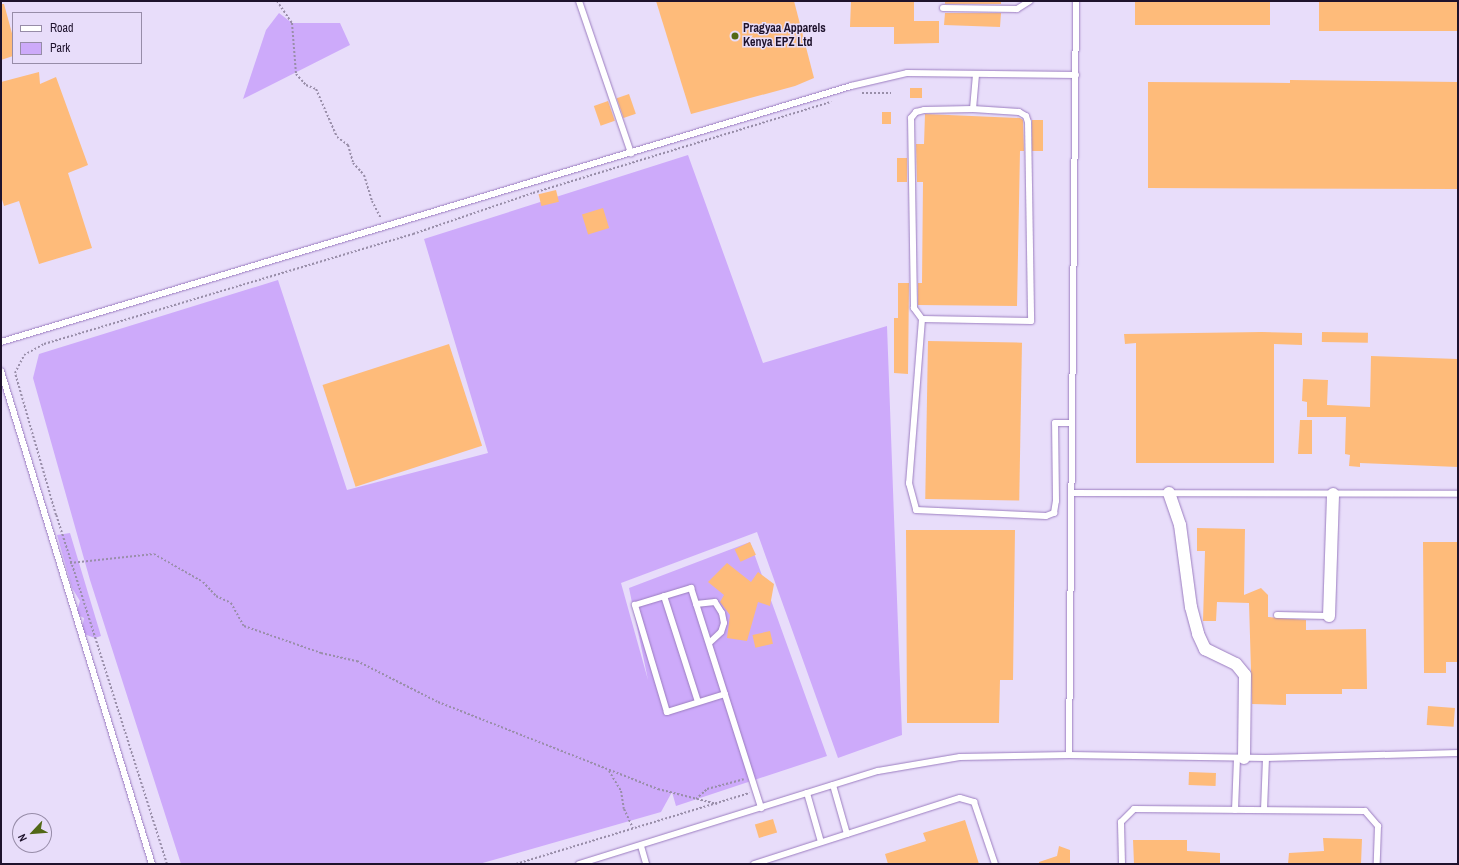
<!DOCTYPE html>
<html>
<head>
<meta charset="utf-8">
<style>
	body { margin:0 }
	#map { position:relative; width:1459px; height:865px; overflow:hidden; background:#e8ddfa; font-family:"Archivo Narrow",sans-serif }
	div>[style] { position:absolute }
	.green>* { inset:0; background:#cdaafa }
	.building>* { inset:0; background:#febb7a; transform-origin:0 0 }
	.path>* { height:2px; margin-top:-1px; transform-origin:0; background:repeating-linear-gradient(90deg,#998ea9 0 2px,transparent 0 4px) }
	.roads { filter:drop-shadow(0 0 1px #9b7dc0) drop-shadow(0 0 1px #9b7dc0) }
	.lane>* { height:6px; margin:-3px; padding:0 3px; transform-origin:3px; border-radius:3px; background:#fff }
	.street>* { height:12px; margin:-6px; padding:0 6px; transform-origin:6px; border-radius:6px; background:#fff }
	.dots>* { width:11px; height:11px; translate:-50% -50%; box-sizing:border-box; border:2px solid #e8ddfa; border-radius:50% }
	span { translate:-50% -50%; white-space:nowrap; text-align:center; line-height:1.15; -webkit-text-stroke:3px #e8ddfa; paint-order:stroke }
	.poi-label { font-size:12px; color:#1e122c; font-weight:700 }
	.left { translate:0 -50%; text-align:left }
	.frame { position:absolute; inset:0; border:2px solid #1e122c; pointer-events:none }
	.legend { position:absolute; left:12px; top:12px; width:130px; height:52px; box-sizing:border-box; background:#e8ddfa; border:1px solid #978ca8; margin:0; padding:5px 7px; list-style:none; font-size:12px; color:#1e122c }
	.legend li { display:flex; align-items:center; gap:8px; height:20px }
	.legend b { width:20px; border:1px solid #978ca8 }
	.north { position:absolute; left:12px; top:813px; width:40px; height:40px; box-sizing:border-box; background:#e8ddfa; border:1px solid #978ca8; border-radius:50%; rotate:244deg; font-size:11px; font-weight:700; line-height:16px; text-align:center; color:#1e122c }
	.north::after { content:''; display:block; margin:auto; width:14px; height:18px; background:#526817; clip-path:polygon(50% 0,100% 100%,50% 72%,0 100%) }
</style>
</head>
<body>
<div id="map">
	<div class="green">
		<div style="clip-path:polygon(279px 13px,292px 23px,340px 23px,350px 45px,243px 99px,266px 30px)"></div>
		<div style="clip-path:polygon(688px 155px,763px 363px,887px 326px,902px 735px,838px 758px,757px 532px,621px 583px,648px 680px,629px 588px,750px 542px,827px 756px,676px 806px,672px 792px,661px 812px,479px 864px,181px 864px,90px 580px,33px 378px,39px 354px,278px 280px,347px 490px,488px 453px,424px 239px)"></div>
		<div style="clip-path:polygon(70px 533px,101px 636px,95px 638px,81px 633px,84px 618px,76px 614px,80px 601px,72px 588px,57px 535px)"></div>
	</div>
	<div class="building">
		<div style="clip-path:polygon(656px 1px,794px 1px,814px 78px,795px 86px,691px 114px)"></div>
		<div style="clip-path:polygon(851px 1px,914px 1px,914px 21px,939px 21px,939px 43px,894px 44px,894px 27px,850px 27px)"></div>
		<div style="left:945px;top:1px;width:56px;height:3px"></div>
		<div style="left:1135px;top:1px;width:135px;height:24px"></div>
		<div style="left:1319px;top:1px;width:139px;height:30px"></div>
		<div style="clip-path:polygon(1px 4px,4px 4px,13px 37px,13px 56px,1px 60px)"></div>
		<div style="clip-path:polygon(945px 13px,1001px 13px,1000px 27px,944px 25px)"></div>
		<div style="clip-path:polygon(39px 72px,40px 84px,56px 77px,88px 165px,68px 173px,92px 248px,39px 264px,19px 201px,4px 206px,1px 196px,1px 82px)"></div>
		<div style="clip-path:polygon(1290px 80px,1458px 82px,1458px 189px,1148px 188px,1148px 82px,1290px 83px)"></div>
		<div style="left:910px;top:88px;width:12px;height:10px"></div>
		<div style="left:629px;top:94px;width:21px;height:13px;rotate:71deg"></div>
		<div style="left:608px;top:101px;width:21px;height:15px;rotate:71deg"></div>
		<div style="left:882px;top:112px;width:9px;height:12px"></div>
		<div style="clip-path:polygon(925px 114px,1020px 118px,1023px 120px,1024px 151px,1020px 151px,1017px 306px,918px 305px,918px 283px,922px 283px,923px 182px,917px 182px,916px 144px,924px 144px)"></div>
		<div style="left:1032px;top:120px;width:11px;height:31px"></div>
		<div style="left:897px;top:158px;width:10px;height:24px"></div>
		<div style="left:556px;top:190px;width:12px;height:18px;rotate:76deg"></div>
		<div style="left:603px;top:208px;width:21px;height:22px;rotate:73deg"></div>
		<div style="clip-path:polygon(898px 283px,909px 283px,908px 374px,894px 373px,894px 318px,898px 318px)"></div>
		<div style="clip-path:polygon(1262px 332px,1302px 333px,1302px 345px,1274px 344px,1274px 463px,1136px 463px,1136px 343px,1125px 344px,1124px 334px)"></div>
		<div style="left:1322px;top:332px;width:46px;height:10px;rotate:1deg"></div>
		<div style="left:928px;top:341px;width:94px;height:158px;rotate:1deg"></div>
		<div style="left:449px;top:344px;width:107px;height:133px;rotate:72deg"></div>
		<div style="clip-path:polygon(1371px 356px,1458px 359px,1458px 467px,1360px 463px,1360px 467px,1349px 466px,1350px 455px,1345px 454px,1346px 417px,1307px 417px,1307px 402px,1302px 401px,1303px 379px,1328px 380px,1327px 405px,1370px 407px)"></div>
		<div style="clip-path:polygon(1300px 420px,1312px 420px,1312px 454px,1298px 454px)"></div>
		<div style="clip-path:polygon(1197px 528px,1245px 529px,1244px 595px,1261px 588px,1268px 595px,1268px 617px,1306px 620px,1306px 630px,1366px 629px,1367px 689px,1342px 689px,1342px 694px,1286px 694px,1286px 705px,1252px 704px,1249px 603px,1217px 602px,1216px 621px,1203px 621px,1205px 551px,1197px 551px)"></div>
		<div style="clip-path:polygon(906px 530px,1015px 530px,1013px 680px,1000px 680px,999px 723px,907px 723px)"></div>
		<div style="left:750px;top:542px;width:14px;height:17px;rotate:65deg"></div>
		<div style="clip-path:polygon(1423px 542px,1458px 542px,1458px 662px,1446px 662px,1446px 673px,1424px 673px)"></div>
		<div style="clip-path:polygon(727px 563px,751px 582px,758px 572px,774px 584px,770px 606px,758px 602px,747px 641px,727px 638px,730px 615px,720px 602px,724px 595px,708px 582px)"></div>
		<div style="left:770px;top:631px;width:13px;height:18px;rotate:77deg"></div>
		<div style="left:1428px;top:706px;width:27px;height:19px;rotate:4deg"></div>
		<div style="left:1189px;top:772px;width:27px;height:13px;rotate:2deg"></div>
		<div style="left:773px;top:819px;width:14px;height:19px;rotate:73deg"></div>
		<div style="clip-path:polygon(965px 820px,979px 864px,888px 864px,885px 854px,926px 841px,923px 833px)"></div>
		<div style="clip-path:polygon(1323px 838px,1362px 839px,1361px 864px,1288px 864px,1289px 853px,1324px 851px)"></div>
		<div style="clip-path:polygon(1133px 840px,1187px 840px,1187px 851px,1220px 853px,1220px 864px,1134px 864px)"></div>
		<div style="clip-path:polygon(1059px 846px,1070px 850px,1070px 864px,1039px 864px,1039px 862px,1057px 856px)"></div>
	</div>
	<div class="path">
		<div style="left:277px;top:1px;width:27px;rotate:56deg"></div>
		<div style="left:292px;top:23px;width:51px;rotate:85.5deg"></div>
		<div style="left:296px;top:74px;width:15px;rotate:48deg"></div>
		<div style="left:306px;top:85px;width:11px;rotate:22deg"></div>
		<div style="left:316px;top:89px;width:52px;rotate:66.4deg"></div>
		<div style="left:337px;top:137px;width:14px;rotate:36deg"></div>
		<div style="left:348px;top:145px;width:19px;rotate:74deg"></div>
		<div style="left:353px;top:163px;width:16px;rotate:47deg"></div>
		<div style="left:364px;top:175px;width:27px;rotate:73deg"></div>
		<div style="left:372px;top:201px;width:20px;rotate:63deg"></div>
		<div style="left:862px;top:93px;width:29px"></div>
		<div style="left:70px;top:563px;width:84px;rotate:-6.1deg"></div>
		<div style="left:154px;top:554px;width:56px;rotate:29.7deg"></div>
		<div style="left:203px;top:582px;width:19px;rotate:47deg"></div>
		<div style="left:216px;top:596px;width:17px;rotate:25deg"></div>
		<div style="left:231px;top:603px;width:26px;rotate:61deg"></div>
		<div style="left:244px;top:626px;width:82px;rotate:19.3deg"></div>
		<div style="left:321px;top:653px;width:37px;rotate:13deg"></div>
		<div style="left:357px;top:661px;width:91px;rotate:26.8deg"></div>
		<div style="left:438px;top:702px;width:237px;rotate:21.6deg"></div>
		<div style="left:658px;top:789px;width:61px;rotate:14.3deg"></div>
		<div style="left:609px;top:771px;width:23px;rotate:59deg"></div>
		<div style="left:621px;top:791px;width:18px;rotate:81deg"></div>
		<div style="left:624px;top:809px;width:21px;rotate:65deg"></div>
		<div style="left:696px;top:799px;width:15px;rotate:-42deg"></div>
		<div style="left:707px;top:789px;width:38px;rotate:-15deg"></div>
		<div style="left:167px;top:864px;width:366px;rotate:-107.6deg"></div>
		<div style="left:56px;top:515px;width:148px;rotate:-106.1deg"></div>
		<div style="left:15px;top:373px;width:20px;rotate:-63deg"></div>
		<div style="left:24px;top:355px;width:23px;rotate:-29deg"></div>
		<div style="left:44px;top:344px;width:385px;rotate:-16.6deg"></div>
		<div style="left:413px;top:234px;width:127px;rotate:-18.9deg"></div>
		<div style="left:533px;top:193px;width:312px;rotate:-17deg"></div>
		<div style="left:516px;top:864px;width:244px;rotate:-16.9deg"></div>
	</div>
	<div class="roads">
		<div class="lane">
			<div style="left:579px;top:1px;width:161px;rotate:71.1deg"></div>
			<div style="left:943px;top:8px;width:74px;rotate:0.8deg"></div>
			<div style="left:1017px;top:9px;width:15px;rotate:-32deg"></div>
			<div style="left:973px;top:109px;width:46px;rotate:3.7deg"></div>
			<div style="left:1019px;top:112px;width:8px;rotate:30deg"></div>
			<div style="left:1026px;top:116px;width:6px;rotate:72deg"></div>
			<div style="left:1028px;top:122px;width:199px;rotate:89.1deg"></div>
			<div style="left:1031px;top:321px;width:109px;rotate:-178.9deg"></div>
			<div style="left:922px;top:319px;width:14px;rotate:-126deg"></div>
			<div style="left:914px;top:308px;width:190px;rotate:-90.9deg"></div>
			<div style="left:911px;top:118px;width:8px;rotate:-50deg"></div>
			<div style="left:916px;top:112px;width:8px;rotate:-14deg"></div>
			<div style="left:924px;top:110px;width:49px;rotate:-1.2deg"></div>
			<div style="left:973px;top:109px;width:35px;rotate:-85deg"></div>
			<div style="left:922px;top:319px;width:165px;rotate:94.5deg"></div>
			<div style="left:909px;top:483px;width:28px;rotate:75deg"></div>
			<div style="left:916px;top:510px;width:130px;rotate:2.6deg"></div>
			<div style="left:1046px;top:516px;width:9px;rotate:-21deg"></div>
			<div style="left:1054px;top:513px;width:12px;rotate:-81deg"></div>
			<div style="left:1056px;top:501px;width:78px;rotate:-90.7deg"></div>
			<div style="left:1055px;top:423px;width:17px"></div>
			<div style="left:1px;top:342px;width:888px;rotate:-16.76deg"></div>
			<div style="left:851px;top:86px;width:57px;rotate:-13.1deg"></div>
			<div style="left:907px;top:73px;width:169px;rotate:0.7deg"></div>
			<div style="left:1px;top:371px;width:516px;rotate:72.97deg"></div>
			<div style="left:1071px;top:493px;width:387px;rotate:0.1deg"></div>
			<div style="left:664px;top:596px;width:111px;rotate:72.2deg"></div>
			<div style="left:696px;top:604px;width:19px;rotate:-6deg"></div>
			<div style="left:715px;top:602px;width:13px;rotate:58deg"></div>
			<div style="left:722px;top:613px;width:10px;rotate:79deg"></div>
			<div style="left:724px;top:623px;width:9px;rotate:108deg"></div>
			<div style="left:721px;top:632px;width:16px;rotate:137deg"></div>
			<div style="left:1277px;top:615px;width:52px;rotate:1.1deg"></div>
			<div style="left:725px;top:694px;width:61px;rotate:162.8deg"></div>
			<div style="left:667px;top:712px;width:112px;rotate:-106.7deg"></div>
			<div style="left:635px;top:605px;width:59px;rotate:-16.9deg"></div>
			<div style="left:691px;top:588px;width:231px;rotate:72.3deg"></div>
			<div style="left:1069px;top:755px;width:754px;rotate:-89.47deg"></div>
			<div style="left:833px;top:785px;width:51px;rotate:74.1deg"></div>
			<div style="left:807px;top:793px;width:51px;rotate:74.1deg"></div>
			<div style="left:1235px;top:810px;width:52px;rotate:-87.8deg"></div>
			<div style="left:1264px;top:810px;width:52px;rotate:-87.8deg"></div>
			<div style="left:641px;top:846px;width:19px;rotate:74deg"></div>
			<div style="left:579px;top:864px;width:313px;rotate:-17.3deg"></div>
			<div style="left:878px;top:771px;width:83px;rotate:-9.7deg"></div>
			<div style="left:960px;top:757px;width:109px;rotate:-1.1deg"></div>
			<div style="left:1069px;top:755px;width:197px;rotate:0.9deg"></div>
			<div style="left:1266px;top:758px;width:192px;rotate:-1.5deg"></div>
			<div style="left:754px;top:864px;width:216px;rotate:-17.8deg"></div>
			<div style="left:960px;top:798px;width:15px;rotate:16deg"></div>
			<div style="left:974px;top:802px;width:65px;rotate:71.3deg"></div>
			<div style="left:1122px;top:864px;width:42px;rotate:-91.4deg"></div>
			<div style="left:1121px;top:822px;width:18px;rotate:-45deg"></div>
			<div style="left:1134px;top:809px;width:231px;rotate:0.5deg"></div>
			<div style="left:1365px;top:811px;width:20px;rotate:49deg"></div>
			<div style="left:1378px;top:826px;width:38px;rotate:92deg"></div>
		</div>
		<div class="street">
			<div style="left:1169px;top:493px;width:34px;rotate:71deg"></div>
			<div style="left:1180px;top:525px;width:83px;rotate:82.4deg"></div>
			<div style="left:1191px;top:607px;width:28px;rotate:75deg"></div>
			<div style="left:1198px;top:634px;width:17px;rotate:65deg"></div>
			<div style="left:1205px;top:649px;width:34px;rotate:26deg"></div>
			<div style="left:1236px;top:664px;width:14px;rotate:51deg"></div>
			<div style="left:1245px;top:675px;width:83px;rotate:90.7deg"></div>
			<div style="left:1329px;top:616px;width:122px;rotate:-88.1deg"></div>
		</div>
	</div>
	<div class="dots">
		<div style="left:735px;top:36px;background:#526817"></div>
	</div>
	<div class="poi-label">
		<span class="left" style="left:743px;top:36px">Pragyaa Apparels<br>Kenya EPZ Ltd</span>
	</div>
	<div class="frame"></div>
	<ul class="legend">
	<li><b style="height:5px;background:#fff"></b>Road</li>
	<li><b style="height:11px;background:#cdaafa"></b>Park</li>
	</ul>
	<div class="north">N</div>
</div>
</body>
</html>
